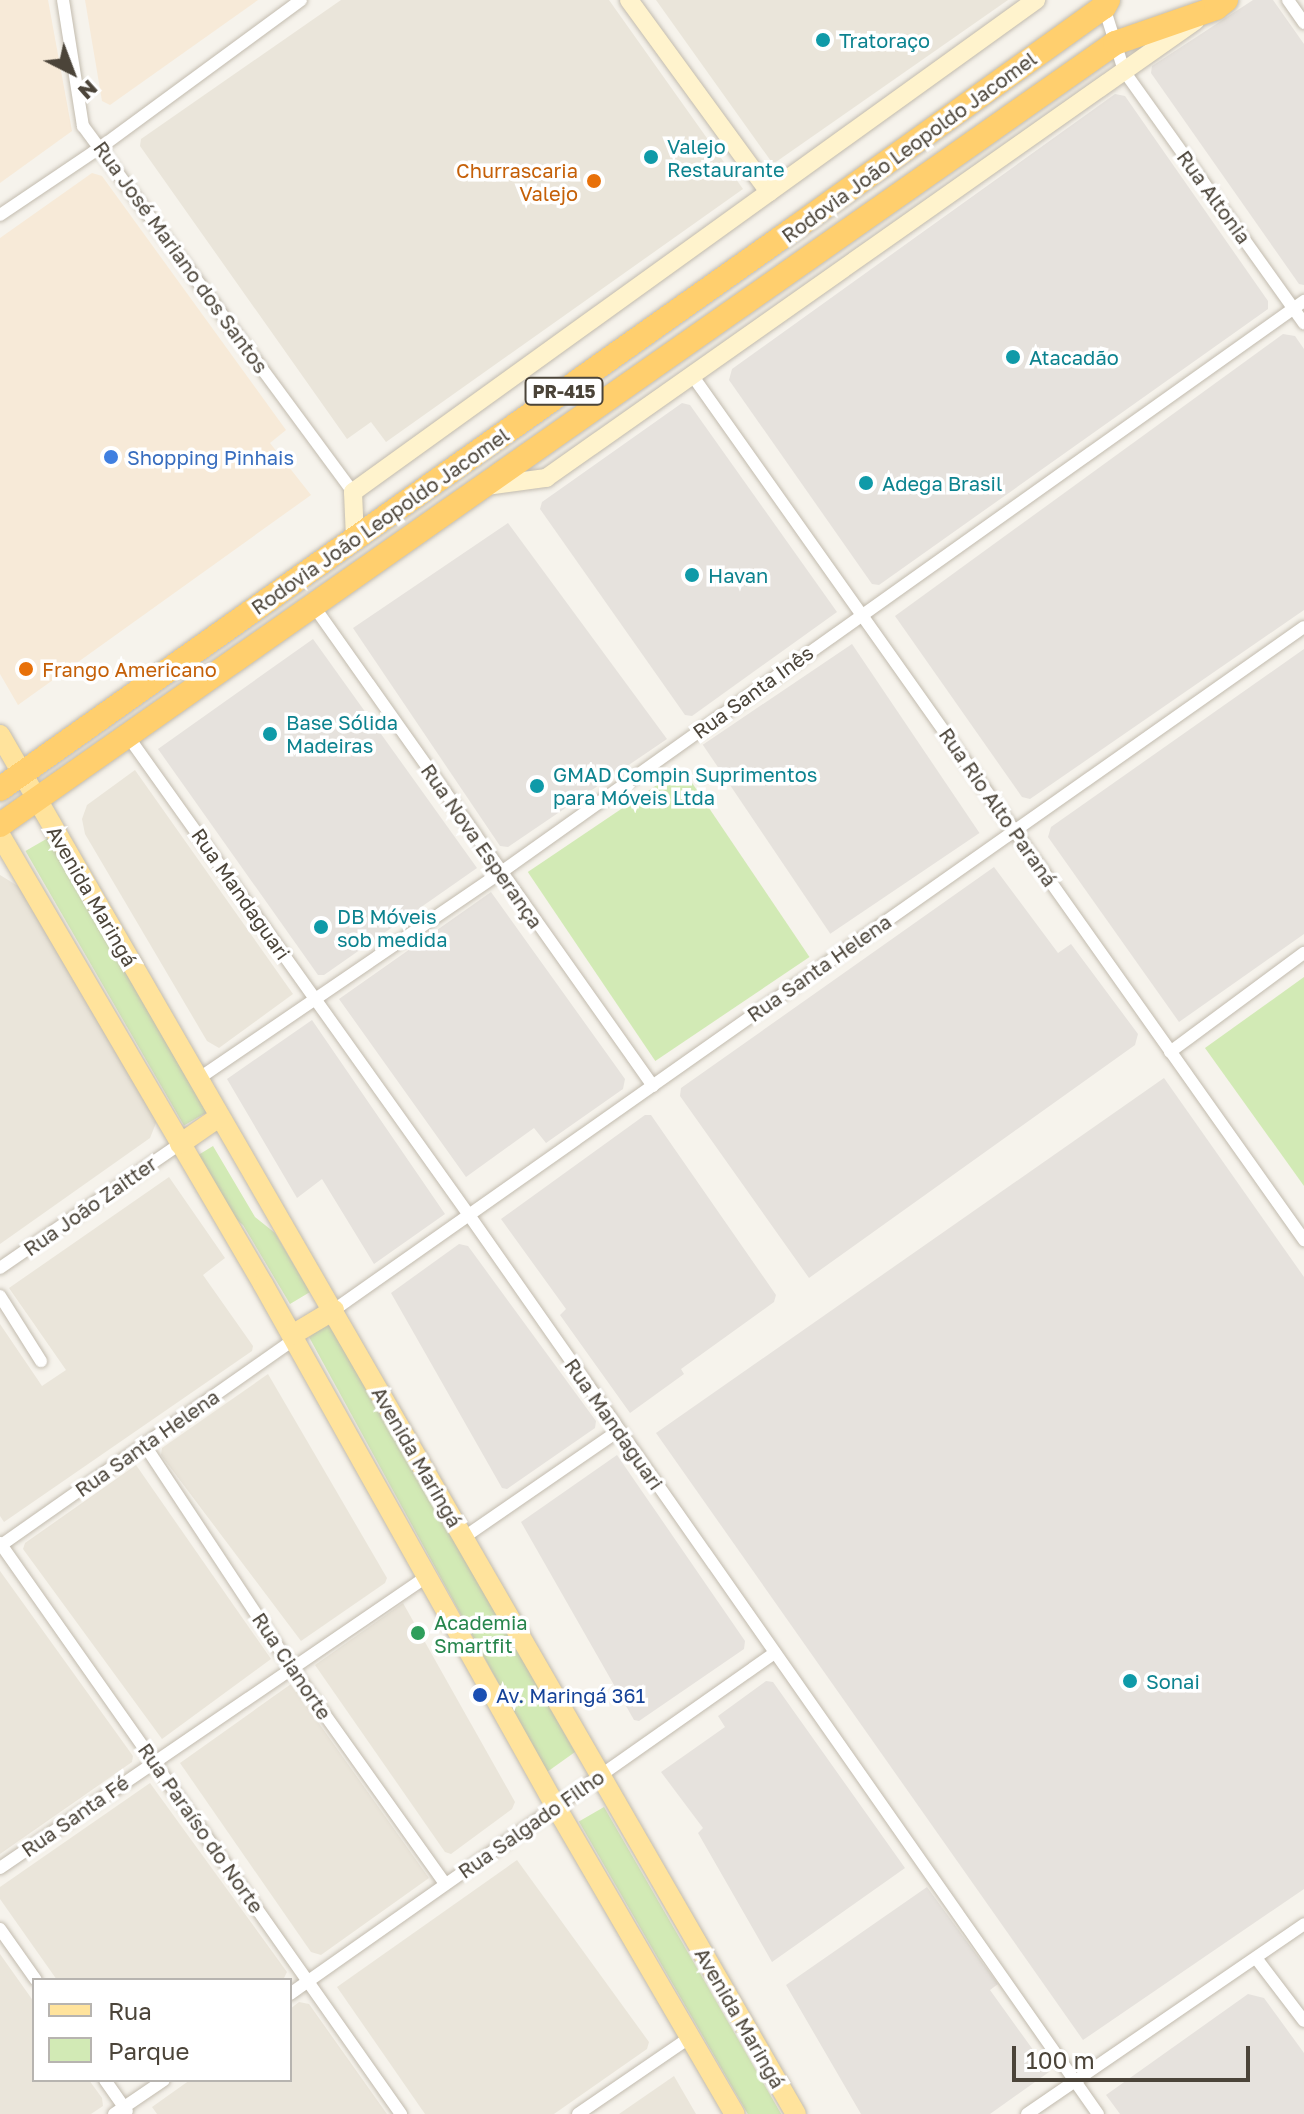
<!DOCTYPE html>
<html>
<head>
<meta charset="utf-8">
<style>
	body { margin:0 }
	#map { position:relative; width:1304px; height:2114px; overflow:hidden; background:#f6f3ec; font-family:"Golos Text",sans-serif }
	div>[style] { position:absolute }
	.residential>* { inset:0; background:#eae5da }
	.commercial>* { inset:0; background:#f7ead8 }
	.industrial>* { inset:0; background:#e6e2dd; transform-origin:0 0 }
	.green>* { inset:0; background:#d2eab5; transform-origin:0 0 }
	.roads { filter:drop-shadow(0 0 2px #c2bbae) drop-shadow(0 0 2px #c2bbae) }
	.street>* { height:12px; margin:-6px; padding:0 6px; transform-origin:6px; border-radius:6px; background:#fff }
	.secondary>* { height:18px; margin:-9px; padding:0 9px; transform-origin:9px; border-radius:9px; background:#fff3cd }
	.primary>* { height:20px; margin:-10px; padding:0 10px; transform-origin:10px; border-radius:10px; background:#ffe39c }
	.highway>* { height:24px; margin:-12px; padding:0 12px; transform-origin:12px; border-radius:12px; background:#ffcf6e }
	.dots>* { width:22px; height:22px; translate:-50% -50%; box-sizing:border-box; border:4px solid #fff; border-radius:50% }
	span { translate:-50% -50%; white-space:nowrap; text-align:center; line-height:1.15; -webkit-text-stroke:7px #fff; paint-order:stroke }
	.shield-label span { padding:2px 6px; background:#fff; border:2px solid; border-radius:6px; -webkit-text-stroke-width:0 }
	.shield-label { font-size:18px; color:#4b4439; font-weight:700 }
	.culture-label { font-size:20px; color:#0d838f }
	.left { translate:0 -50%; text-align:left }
	.street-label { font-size:20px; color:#4b4439 }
	.food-label { font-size:20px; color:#c56008 }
	.right { translate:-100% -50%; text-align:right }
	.shop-label { font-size:20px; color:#366cbe }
	.leisure-label { font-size:20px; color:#27864d }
	.transit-label { font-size:20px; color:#164399 }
	.legend { position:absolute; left:32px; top:1978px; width:260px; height:104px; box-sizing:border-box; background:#fff; border:2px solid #b7b4b0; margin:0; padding:10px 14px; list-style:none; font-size:24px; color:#4b4439 }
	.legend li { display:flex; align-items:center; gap:16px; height:40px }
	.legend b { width:40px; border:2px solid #b7b4b0 }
	.north { position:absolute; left:32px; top:32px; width:80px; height:80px; -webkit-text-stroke:6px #fff; paint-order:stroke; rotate:138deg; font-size:22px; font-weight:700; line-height:32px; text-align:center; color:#4b4439 }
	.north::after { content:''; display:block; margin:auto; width:28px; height:36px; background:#4b4439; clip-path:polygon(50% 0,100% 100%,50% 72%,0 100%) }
	.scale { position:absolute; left:1012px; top:2046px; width:238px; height:36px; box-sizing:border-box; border:4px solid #4b4439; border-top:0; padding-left:10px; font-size:24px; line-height:28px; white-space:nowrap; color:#4b4439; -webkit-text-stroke:6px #fff; paint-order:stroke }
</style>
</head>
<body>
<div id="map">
	<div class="residential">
		<div style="clip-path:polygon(341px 0,609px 0,743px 189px,386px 442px,371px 422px,347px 439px,140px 146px,141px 139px)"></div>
		<div style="clip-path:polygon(656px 0,1008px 0,773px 164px)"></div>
		<div style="clip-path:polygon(135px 770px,293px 994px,219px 1048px,207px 1041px,85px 834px,82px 819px,87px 805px)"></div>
		<div style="clip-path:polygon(0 875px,21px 888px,156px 1116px,156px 1123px,150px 1138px,0 1244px)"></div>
		<div style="clip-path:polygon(169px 1177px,225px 1258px,203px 1275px,253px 1346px,252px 1351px,4px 1522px,0 1516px,0 1324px,42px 1386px,66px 1370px,9px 1288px)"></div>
		<div style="clip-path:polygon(268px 1374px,387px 1578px,385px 1583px,301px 1641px,161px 1455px,162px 1448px)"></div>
		<div style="clip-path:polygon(136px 1465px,271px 1659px,162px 1739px,23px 1549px,25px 1543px)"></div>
		<div style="clip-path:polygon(0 1571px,133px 1756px,132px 1762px,0 1854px)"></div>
		<div style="clip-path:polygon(403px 1603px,515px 1802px,512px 1809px,451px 1854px,445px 1852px,315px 1665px)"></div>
		<div style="clip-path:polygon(291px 1684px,429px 1878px,321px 1955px,311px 1952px,180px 1763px)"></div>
		<div style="clip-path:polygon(150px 1783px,287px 1972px,283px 1980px,57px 1980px,0 1899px,0 1887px)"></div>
		<div style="clip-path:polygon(517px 1860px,649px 2042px,647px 2049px,554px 2114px,425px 2114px,337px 1987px)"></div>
		<div style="clip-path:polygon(0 1954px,34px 2002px,34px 2080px,89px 2080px,102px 2098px,103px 2106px,91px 2114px,0 2114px)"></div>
		<div style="clip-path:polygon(299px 2002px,309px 2004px,387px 2114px,157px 2114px,152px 2107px,190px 2080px,290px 2080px,290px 2009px)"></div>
		<div style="clip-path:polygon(674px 2076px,696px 2114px,619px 2114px)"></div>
	</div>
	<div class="commercial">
		<div style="clip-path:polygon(0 0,48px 0,72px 131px,0 183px)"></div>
		<div style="clip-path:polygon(85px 0,258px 0,110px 105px,102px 101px)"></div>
		<div style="clip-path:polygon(92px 173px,102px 176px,286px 430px,270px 443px,311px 495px,18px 705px,0 674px,0 238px)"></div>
	</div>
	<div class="industrial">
		<div style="clip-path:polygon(1253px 0,1273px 0,1304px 44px,1304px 285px,1299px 284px,1151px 73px,1152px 66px)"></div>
		<div style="clip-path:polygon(1115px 94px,1125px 96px,1268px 301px,1268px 309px,879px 585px,872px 584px,729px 380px,732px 369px)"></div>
		<div style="clip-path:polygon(1283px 334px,1295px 336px,1304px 349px,1304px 610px,1030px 799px,1022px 797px,895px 616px)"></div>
		<div style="clip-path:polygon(682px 403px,690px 405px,837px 612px,692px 716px,685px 715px,540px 509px,542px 502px)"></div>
		<div style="clip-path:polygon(508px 523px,667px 739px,508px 847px,500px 846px,353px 628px)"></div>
		<div style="clip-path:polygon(313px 639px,477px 868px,324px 975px,318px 975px,158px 749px)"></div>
		<div style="left:852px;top:644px;width:228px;height:180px;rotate:56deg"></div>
		<div style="clip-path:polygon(1304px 649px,1304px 934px,1179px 1022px,1048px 837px,1051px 827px)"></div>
		<div style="clip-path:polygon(994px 867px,1058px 953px,1071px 944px,1138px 1034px,1135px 1045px,809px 1278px,680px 1096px,681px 1088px)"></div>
		<div style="clip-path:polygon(491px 892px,625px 1079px,623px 1089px,546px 1143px,534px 1128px,466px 1177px,339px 999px)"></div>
		<div style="clip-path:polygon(312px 1020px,445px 1214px,374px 1264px,322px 1179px,297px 1198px,227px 1079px)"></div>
		<div style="clip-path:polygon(1164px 1078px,1304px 1277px,1304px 1889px,1083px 2040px,656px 1433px)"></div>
		<div style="clip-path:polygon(645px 1115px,651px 1115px,776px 1295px,774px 1302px,681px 1369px,684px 1374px,630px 1413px,560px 1315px,566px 1309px,501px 1219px)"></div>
		<div style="clip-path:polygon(459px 1244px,468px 1246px,596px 1421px,595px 1428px,507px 1489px,502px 1488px,391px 1293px)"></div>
		<div style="clip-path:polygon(617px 1455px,745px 1641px,744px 1649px,639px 1721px,634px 1720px,521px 1522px)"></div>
		<div style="clip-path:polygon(766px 1681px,773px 1682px,905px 1868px,772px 1962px,698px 1833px,703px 1828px,661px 1772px,725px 1727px,718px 1716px)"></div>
		<div style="clip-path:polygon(927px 1887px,998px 1984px,990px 1990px,1049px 2072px,990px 2114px,861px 2114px,786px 1985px)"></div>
		<div style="clip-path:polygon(1248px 1994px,1264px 1998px,1304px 2053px,1304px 2114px,1120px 2114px,1106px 2095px)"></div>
	</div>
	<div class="green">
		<div style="left:682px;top:768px;width:228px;height:186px;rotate:56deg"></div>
		<div style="left:48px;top:838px;width:317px;height:26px;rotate:60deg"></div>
		<div style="clip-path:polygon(1304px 977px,1304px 1186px,1205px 1048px)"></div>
		<div style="clip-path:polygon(213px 1146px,255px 1217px,275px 1233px,310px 1292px,290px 1304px,243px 1225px,228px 1212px,195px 1157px)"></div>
		<div style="clip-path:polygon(331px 1321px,575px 1752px,547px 1772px,309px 1337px)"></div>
		<div style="left:604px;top:1807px;width:355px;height:29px;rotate:60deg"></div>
	</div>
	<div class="roads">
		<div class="street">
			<div style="left:63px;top:0;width:128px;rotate:81deg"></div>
			<div style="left:83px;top:126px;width:455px;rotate:53.6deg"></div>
			<div style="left:1288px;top:0;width:28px;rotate:55deg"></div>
			<div style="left:1104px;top:7px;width:67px;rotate:72.6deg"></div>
			<div style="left:1124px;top:71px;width:310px;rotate:54.5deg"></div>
			<div style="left:0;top:215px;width:122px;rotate:-34deg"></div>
			<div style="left:101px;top:147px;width:248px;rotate:-36.3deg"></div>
			<div style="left:692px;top:375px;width:1060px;rotate:54.72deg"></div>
			<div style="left:313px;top:605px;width:589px;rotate:54.75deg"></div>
			<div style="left:127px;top:735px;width:589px;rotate:54.53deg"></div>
			<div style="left:469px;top:1215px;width:1097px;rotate:55.02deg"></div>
			<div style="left:1170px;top:1052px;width:167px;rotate:-36.5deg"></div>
			<div style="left:198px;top:1079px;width:366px;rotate:-34.3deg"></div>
			<div style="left:500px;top:873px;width:987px;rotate:-35.43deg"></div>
			<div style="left:0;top:1268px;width:219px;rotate:-34.6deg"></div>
			<div style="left:0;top:1296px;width:77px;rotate:57.8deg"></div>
			<div style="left:334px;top:1310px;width:1186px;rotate:-35.15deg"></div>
			<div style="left:144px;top:1444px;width:267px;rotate:56.6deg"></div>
			<div style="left:291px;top:1667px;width:266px;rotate:54.6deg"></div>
			<div style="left:463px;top:1538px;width:188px;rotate:-34.6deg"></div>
			<div style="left:0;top:1543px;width:698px;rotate:54.92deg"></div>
			<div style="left:0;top:1546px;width:360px;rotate:-35.1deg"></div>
			<div style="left:0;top:1868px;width:520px;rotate:-34.33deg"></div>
			<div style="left:0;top:1929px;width:62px;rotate:54.8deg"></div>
			<div style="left:1256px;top:1958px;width:79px;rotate:52.7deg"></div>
			<div style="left:290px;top:1994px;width:591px;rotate:-35.14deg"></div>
			<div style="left:105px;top:2080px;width:38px;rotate:55deg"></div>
			<div style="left:114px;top:2114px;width:60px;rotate:-34.2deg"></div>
			<div style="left:578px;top:2114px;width:135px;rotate:-34.4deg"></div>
			<div style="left:1027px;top:2114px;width:336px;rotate:-34.4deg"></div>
		</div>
		<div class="secondary">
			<div style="left:629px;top:0;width:238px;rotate:53.9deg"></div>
			<div style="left:486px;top:486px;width:61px;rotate:-7.6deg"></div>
			<div style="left:546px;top:478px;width:794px;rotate:-35.15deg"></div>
			<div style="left:355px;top:538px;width:46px;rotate:-92.5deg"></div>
			<div style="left:353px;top:492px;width:842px;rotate:-35.77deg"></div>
		</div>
		<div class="primary">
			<div style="left:0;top:735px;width:1592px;rotate:60.01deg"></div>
			<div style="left:0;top:835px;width:520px;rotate:59.64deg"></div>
			<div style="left:263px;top:1284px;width:599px;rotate:60.74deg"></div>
			<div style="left:556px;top:1807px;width:355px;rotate:59.8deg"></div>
			<div style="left:180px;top:1144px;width:47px;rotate:-34.7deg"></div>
			<div style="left:292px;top:1335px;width:49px;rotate:-30.8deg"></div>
		</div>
		<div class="highway">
			<div style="left:0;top:789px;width:973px;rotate:-35.21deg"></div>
			<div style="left:795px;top:228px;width:380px;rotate:-35.6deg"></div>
			<div style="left:1104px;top:7px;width:8px;rotate:-60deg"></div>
			<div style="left:0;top:825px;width:1362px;rotate:-35.04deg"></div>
			<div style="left:1115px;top:43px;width:107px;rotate:-19.1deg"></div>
			<div style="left:1216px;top:8px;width:13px;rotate:-39deg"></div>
		</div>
	</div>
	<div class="dots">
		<div style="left:823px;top:40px;background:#0f9aa8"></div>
		<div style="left:651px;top:157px;background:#0f9aa8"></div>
		<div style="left:594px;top:181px;background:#e8710a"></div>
		<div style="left:1013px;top:357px;background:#0f9aa8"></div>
		<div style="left:111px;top:457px;background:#3f7fe0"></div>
		<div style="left:866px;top:483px;background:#0f9aa8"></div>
		<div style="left:692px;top:575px;background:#0f9aa8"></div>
		<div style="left:26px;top:669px;background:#e8710a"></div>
		<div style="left:270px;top:734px;background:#0f9aa8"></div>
		<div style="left:537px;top:786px;background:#0f9aa8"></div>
		<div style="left:321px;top:927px;background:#0f9aa8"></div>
		<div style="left:418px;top:1633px;background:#2e9e5b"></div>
		<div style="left:1130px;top:1681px;background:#0f9aa8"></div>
		<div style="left:480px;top:1695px;background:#1a4fb4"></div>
	</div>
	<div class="shield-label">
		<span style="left:564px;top:391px">PR-415</span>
	</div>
	<div class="culture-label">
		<span class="left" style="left:839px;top:40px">Tratoraço</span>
		<span class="left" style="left:667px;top:158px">Valejo<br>Restaurante</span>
		<span class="left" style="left:1029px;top:357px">Atacadão</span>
		<span class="left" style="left:882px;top:483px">Adega Brasil</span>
		<span class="left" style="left:708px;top:575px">Havan</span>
		<span class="left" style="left:286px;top:734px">Base Sólida<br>Madeiras</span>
		<span class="left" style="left:553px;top:786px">GMAD Compin Suprimentos<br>para Móveis Ltda</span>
		<span class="left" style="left:337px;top:928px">DB Móveis<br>sob medida</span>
		<span class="left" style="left:1146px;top:1681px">Sonai</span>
	</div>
	<div class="street-label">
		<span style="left:909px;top:147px;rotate:-36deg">Rodovia João Leopoldo Jacomel</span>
		<span style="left:1214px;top:197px;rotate:54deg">Rua Altonia</span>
		<span style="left:181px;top:257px;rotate:54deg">Rua José Mariano dos Santos</span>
		<span style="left:380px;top:521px;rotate:-35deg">Rodovia João Leopoldo Jacomel</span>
		<span style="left:753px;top:692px;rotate:-36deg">Rua Santa Inês</span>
		<span style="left:998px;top:807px;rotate:55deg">Rua Rio Alto Paraná</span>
		<span style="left:482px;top:846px;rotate:55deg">Rua Nova Esperança</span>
		<span style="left:241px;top:894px;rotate:55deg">Rua Mandaguari</span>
		<span style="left:92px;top:896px;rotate:60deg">Avenida Maringá</span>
		<span style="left:819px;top:968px;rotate:-35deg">Rua Santa Helena</span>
		<span style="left:90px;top:1206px;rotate:-35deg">Rua João Zaitter</span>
		<span style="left:614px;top:1424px;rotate:55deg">Rua Mandaguari</span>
		<span style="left:147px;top:1443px;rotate:-35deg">Rua Santa Helena</span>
		<span style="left:417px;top:1457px;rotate:60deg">Avenida Maringá</span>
		<span style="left:292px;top:1666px;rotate:56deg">Rua Cianorte</span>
		<span style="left:75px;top:1816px;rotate:-35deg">Rua Santa Fé</span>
		<span style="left:531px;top:1824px;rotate:-35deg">Rua Salgado Filho</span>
		<span style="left:201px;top:1828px;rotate:55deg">Rua Paraíso do Norte</span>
		<span style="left:740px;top:2018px;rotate:60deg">Avenida Maringá</span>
	</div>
	<div class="food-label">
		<span class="right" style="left:578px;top:182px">Churrascaria<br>Valejo</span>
		<span class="left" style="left:42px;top:669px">Frango Americano</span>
	</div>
	<div class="shop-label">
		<span class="left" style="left:127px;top:457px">Shopping Pinhais</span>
	</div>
	<div class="leisure-label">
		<span class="left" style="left:434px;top:1634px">Academia<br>Smartfit</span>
	</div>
	<div class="transit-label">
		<span class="left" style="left:496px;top:1695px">Av. Maringá 361</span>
	</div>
	<ul class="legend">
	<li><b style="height:10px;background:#ffe39c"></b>Rua</li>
	<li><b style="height:22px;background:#d2eab5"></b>Parque</li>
	</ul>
	<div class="north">N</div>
	<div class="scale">100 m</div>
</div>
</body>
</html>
